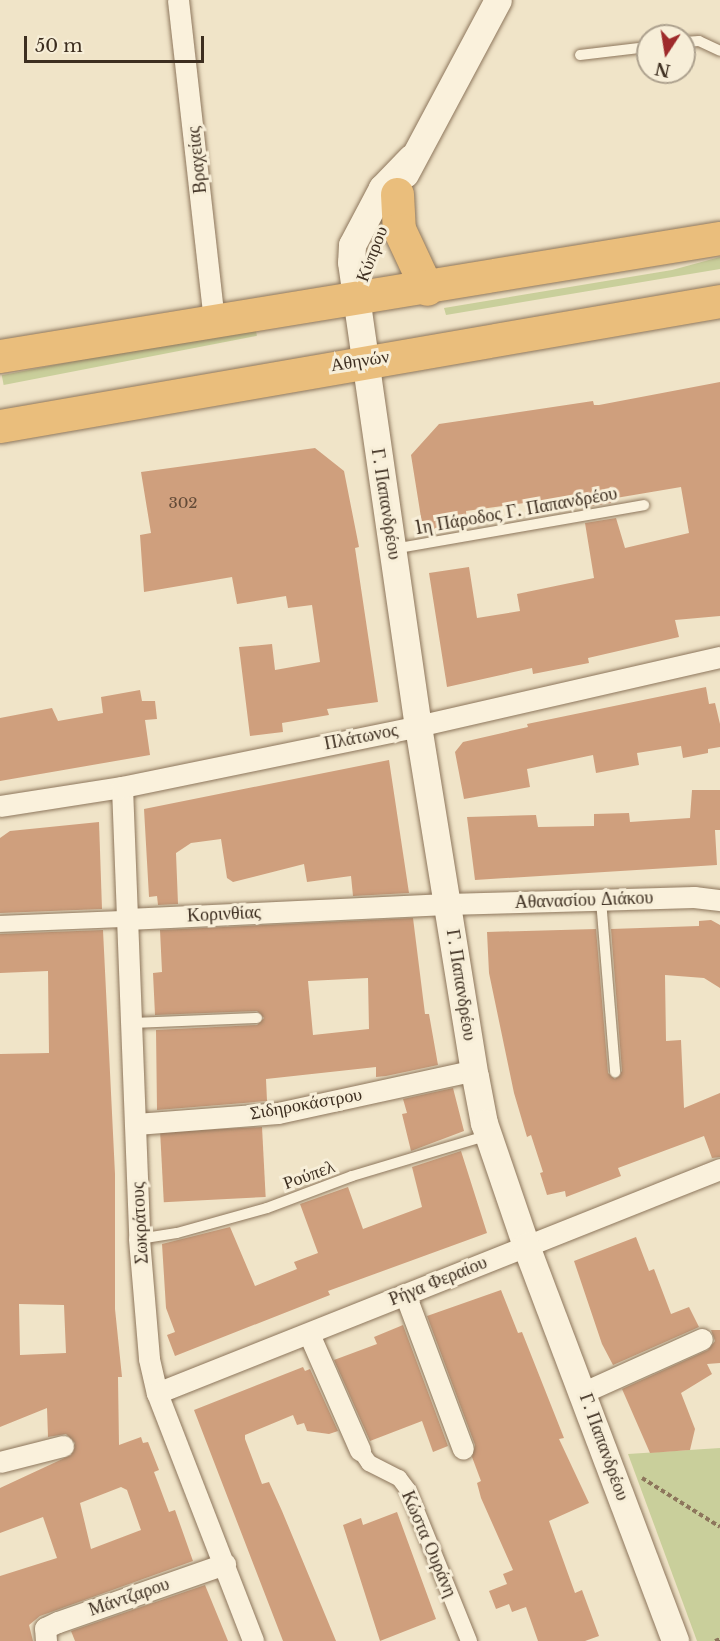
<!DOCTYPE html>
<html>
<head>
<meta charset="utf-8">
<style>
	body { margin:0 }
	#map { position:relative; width:720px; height:1641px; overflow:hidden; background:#f0e4c8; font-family:"Libre Baskerville",serif }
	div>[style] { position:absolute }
	.green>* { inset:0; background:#c9cf9b; transform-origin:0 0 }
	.building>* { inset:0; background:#cf9f7d; transform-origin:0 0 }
	.path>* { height:4px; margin-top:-2px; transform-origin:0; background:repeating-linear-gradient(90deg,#8d765c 0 4.5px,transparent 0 7.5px) }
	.roads { filter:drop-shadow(0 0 2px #8d765c) drop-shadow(0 0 2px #8d765c) }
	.service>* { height:10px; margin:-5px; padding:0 5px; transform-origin:5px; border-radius:5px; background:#faf1dc }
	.pedestrian>* { height:16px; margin:-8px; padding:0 8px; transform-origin:8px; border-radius:8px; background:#faf1dc }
	.minor>* { height:21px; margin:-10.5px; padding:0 10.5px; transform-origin:10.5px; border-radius:10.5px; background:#faf1dc }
	.tertiary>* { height:27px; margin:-13.5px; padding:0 13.5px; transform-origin:13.5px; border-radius:13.5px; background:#faf1dc }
	.trunk>* { height:33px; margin:-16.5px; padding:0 16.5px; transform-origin:16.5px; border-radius:16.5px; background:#eabe7c }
	span { translate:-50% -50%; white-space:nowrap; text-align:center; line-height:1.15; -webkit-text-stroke:6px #f7eed8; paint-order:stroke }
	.number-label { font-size:15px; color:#624a37 }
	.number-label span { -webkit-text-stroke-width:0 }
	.street-label { font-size:18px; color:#3d2e20 }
	.north { position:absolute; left:636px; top:24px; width:60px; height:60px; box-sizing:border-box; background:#f7eed8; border:2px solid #ada18e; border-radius:50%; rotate:192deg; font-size:16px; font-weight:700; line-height:24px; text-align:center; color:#3d2e20 }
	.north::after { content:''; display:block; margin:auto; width:21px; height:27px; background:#9e2a2b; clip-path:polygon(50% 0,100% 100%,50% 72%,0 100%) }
	.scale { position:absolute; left:24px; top:36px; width:180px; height:27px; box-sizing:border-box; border:3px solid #3d2e20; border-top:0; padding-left:8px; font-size:18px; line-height:21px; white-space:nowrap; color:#3d2e20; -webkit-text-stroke:4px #f7eed8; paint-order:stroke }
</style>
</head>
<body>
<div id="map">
	<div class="green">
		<div style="clip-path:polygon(720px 257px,720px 269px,446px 315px,444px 308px,672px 270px)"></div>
		<div style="left:255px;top:326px;width:10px;height:258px;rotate:79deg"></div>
		<div style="clip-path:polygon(720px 1448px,720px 1641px,697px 1641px,628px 1454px)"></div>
	</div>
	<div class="building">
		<div style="clip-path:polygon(720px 382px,720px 616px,675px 620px,679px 637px,588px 658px,589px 663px,533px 674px,532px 668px,447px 687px,429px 573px,469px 567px,477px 618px,520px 611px,517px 594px,594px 578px,585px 523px,616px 518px,625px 548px,689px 533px,681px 487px,610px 499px,611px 503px,582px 508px,581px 504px,570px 506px,568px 497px,466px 511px,467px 525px,423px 530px,411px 455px,439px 424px,593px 401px,594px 405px,599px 405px)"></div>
		<div style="clip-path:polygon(315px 448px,344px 471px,359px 547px,355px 548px,378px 702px,327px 709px,329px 715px,282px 723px,283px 732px,250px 736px,239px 647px,272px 644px,275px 670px,320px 662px,312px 605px,288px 608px,286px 596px,237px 604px,232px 577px,144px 592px,140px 535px,151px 533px,141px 472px)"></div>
		<div style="clip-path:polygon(706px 687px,709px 704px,715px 703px,720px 724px,720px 747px,708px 749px,708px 753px,683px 758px,681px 746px,637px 753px,639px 765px,596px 773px,593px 755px,527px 769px,530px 787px,464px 799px,455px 752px,463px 742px,528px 727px,527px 724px)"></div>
		<div style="clip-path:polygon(140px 690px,142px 701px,155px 701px,157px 719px,145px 720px,150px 755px,0 781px,0 718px,52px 708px,58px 721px,103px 713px,101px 697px)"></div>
		<div style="clip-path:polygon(389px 760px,409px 893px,353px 896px,351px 876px,307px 882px,304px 864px,233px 882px,227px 878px,221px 839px,191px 843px,176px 853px,178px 904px,158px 905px,157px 896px,149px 897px,144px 809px)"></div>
		<div style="clip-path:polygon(692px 790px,720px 790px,720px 830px,715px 830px,717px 865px,475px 880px,467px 817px,536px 815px,538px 827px,594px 826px,594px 814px,629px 813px,630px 822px,690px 818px)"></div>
		<div style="clip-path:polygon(99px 822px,102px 909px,0 913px,0 838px,10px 831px)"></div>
		<div style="clip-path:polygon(evenodd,413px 918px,425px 1014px,429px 1014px,438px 1065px,386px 1076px,376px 1077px,376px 1067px,266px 1079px,267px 1101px,157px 1110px,156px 1030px,257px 1025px,264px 1018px,257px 1011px,155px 1015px,153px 973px,162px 972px,160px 930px,413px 918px,368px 978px,369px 1029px,313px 1035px,308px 981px,368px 978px)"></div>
		<div style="clip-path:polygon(711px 920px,720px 925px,720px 988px,704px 978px,665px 975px,666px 1041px,681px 1040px,684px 1108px,720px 1093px,720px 1157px,712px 1158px,704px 1136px,618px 1168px,621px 1176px,566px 1197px,565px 1191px,547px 1195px,540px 1173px,543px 1172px,531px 1135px,527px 1137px,514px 1093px,489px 973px,487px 932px,596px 929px,608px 1073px,615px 1079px,622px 1071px,611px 929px,699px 926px,699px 921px)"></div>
		<div style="clip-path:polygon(evenodd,103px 930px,115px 1174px,115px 1309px,122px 1377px,118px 1377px,119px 1445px,141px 1437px,143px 1443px,148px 1442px,159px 1470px,154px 1472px,169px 1512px,175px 1510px,193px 1561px,40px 1616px,29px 1625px,33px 1641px,0 1641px,0 1576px,57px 1558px,43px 1517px,0 1533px,0 1488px,71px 1455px,75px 1443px,66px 1434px,48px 1437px,47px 1408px,0 1427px,0 1054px,49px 1053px,48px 971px,0 973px,0 934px,103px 930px,19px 1304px,64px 1305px,66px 1353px,20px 1355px,19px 1304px,103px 930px,121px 1487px,127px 1490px,141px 1530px,91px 1549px,80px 1503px,121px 1487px)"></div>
		<div style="clip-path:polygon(453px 1088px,464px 1131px,411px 1151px,402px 1114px,407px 1113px,403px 1099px)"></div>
		<div style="left:262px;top:1127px;width:70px;height:102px;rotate:87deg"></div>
		<div style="clip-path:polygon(461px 1151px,487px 1233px,328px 1291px,330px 1295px,175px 1356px,167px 1335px,175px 1332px,166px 1308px,162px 1244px,230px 1227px,255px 1286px,297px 1269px,294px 1262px,318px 1253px,300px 1204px,348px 1187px,363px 1229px,422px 1207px,412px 1167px)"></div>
		<div style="clip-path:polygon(636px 1237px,649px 1271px,654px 1269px,671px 1314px,689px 1307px,699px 1327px,613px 1365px,602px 1344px,574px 1261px)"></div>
		<div style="clip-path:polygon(501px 1290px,518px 1333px,522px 1332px,564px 1438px,559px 1439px,589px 1503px,549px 1521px,575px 1593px,582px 1590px,599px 1636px,585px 1641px,538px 1641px,526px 1607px,512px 1612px,509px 1604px,496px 1609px,489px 1591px,507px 1584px,503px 1574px,513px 1570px,481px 1498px,477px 1483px,481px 1481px,472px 1457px,475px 1445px,427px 1316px)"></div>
		<div style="clip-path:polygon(403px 1325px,448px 1446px,433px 1452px,422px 1421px,370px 1441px,334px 1360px,377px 1344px,374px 1337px)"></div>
		<div style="clip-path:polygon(711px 1330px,720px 1330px,720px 1363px,707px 1364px,712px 1374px,681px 1393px,695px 1429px,690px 1450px,650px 1453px,622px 1389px,708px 1350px,715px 1341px)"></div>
		<div style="clip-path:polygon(303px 1367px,305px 1371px,310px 1369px,338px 1431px,329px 1434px,307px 1431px,304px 1423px,297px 1425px,293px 1415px,245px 1435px,245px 1439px,262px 1484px,269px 1482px,282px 1511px,336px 1641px,283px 1641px,194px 1410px)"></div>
		<div style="clip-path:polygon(397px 1512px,436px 1619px,380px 1641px,343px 1525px,361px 1518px,363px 1525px)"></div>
		<div style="clip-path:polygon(205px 1585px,228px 1641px,75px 1641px,71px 1631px)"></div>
	</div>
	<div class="path">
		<div style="left:642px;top:1478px;width:92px;rotate:32.1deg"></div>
		<div style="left:715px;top:1641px;width:5px;rotate:-22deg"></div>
	</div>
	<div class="roads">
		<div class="service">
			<div style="left:684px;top:42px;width:15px;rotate:-4deg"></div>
			<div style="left:699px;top:41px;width:23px;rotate:25deg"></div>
			<div style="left:580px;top:55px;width:68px;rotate:-6.7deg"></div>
			<div style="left:393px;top:549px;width:255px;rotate:-9.9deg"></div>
			<div style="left:601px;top:900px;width:173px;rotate:85.3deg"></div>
			<div style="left:131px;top:1023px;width:126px;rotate:-2.3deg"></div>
			<div style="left:139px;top:1239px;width:38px;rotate:-9deg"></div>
			<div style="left:177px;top:1233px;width:93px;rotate:-15.5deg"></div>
			<div style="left:267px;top:1208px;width:91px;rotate:-20.6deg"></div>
			<div style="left:352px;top:1176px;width:143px;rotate:-16.7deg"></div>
		</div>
		<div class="pedestrian">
			<div style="left:0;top:924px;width:127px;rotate:-2.3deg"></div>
			<div style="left:360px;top:1450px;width:16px;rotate:55deg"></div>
			<div style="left:369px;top:1463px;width:34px;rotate:27deg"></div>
			<div style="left:399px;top:1478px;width:15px;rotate:53deg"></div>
			<div style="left:408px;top:1490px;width:163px;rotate:68deg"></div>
		</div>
		<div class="minor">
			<div style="left:178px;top:0;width:323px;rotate:83.6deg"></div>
			<div style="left:122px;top:787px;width:452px;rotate:87.8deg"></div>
			<div style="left:139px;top:1239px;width:120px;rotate:85.2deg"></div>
			<div style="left:149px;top:1359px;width:35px;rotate:77deg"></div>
			<div style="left:157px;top:1393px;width:266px;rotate:68.8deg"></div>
			<div style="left:0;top:806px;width:123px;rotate:-8.9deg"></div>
			<div style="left:122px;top:787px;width:302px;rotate:-11.6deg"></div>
			<div style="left:418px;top:726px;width:310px;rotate:-12.9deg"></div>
			<div style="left:127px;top:919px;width:320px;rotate:-2.7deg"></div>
			<div style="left:447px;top:904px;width:247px;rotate:-1.6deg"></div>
			<div style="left:694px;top:897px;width:26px;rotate:7deg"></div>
			<div style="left:136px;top:1124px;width:142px;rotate:-4.4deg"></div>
			<div style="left:278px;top:1113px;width:202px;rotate:-12.3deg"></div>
			<div style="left:405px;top:1294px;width:165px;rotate:69.5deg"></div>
			<div style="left:309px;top:1334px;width:127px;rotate:66.3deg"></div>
			<div style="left:584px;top:1392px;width:129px;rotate:-24.2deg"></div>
			<div style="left:157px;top:1393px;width:606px;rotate:-21.7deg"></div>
			<div style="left:0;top:1462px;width:65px;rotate:-14.3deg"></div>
			<div style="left:46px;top:1641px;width:13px;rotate:-94deg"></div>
			<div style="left:45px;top:1628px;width:14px;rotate:-25deg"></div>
			<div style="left:58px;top:1622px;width:177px;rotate:-19.2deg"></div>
		</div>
		<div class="tertiary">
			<div style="left:411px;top:158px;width:42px;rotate:134deg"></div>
			<div style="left:382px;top:188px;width:64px;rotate:117.8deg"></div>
			<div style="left:352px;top:245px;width:17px;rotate:93deg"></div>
			<div style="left:351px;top:262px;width:469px;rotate:81.8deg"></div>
			<div style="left:418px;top:726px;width:355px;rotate:80.8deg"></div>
			<div style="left:475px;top:1076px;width:48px;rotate:79.2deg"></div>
			<div style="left:484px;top:1123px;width:130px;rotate:71.1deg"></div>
			<div style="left:526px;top:1246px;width:422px;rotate:69.3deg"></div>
			<div style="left:405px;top:174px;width:197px;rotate:-61.9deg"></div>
		</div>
		<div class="trunk">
			<div style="left:397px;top:194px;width:35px;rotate:87deg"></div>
			<div style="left:399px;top:229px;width:66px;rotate:65deg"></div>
			<div style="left:0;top:356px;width:730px;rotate:-9.31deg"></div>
			<div style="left:0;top:426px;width:731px;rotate:-9.85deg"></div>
		</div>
	</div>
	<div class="number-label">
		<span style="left:183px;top:503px">302</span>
	</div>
	<div class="street-label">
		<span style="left:197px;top:160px;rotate:-96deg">Βραχείας</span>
		<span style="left:372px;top:254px;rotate:-69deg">Κύπρου</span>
		<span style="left:360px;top:361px;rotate:-9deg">Αθηνών</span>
		<span style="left:386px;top:504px;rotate:81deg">Γ. Παπανδρέου</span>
		<span style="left:516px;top:511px;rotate:-10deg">1η Πάροδος Γ. Παπανδρέου</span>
		<span style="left:361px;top:737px;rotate:-11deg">Πλάτωνος</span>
		<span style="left:584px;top:900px;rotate:-2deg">Αθανασίου Διάκου</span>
		<span style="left:224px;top:914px;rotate:-3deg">Κορινθίας</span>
		<span style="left:461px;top:985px;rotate:81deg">Γ. Παπανδρέου</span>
		<span style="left:306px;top:1104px;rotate:-10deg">Σιδηροκάστρου</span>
		<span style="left:309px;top:1175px;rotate:-20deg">Ρούπελ</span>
		<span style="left:140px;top:1223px;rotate:-93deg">Σωκράτους</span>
		<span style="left:438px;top:1281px;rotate:-22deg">Ρήγα Φεραίου</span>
		<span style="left:604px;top:1447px;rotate:70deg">Γ. Παπανδρέου</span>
		<span style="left:429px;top:1544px;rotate:67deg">Κώστα Ουράνη</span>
		<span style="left:129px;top:1597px;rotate:-19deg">Μάντζαρου</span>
	</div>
	<div class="north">N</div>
	<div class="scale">50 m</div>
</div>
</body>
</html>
